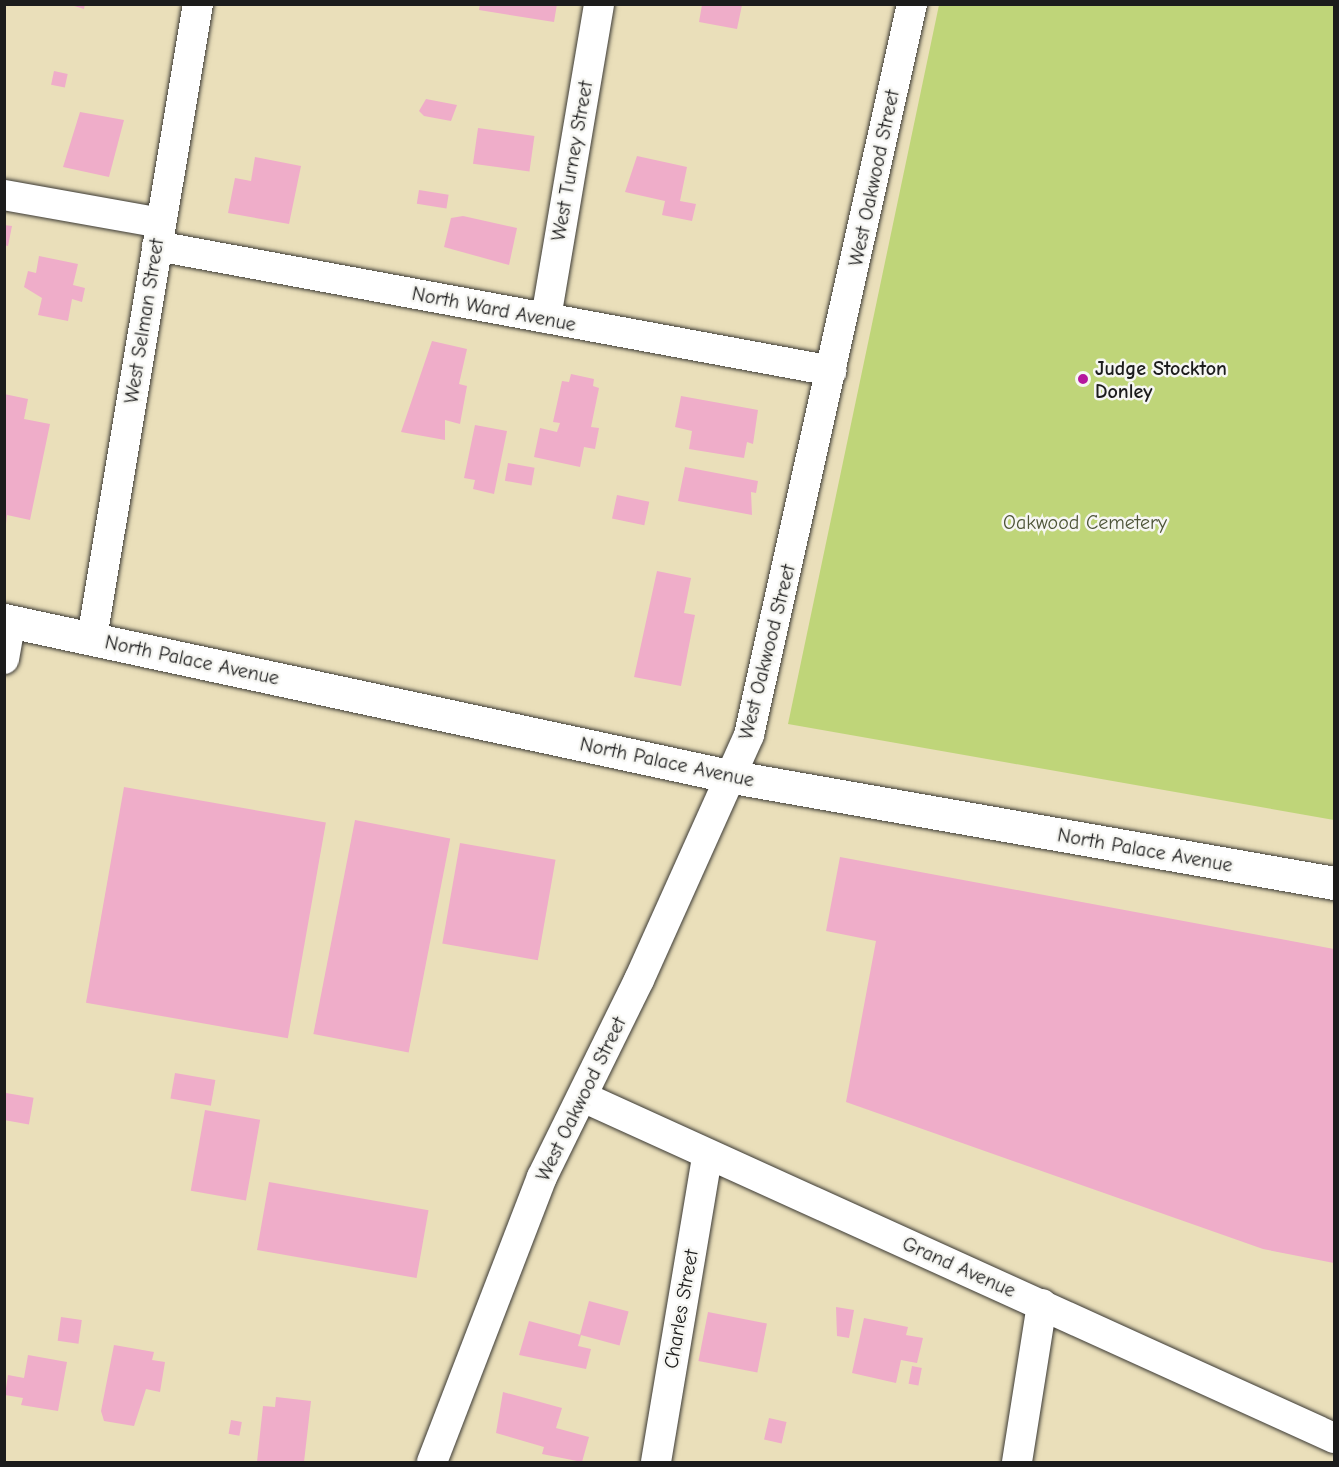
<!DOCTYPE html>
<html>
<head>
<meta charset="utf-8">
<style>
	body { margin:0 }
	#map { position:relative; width:1339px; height:1467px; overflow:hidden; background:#eadfba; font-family:"Comic Neue",sans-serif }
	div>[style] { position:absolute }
	.green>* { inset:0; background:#bfd579 }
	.building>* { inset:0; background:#efadc9; transform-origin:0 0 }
	.roads { filter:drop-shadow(0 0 2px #3b3934) drop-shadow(0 0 2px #3b3934) }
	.minor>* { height:30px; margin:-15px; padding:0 15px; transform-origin:15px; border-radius:15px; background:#fff }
	.major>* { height:33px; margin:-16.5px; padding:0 16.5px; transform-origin:16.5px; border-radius:16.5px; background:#fff }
	.dots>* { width:16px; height:16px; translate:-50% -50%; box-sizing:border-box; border:3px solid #f6f6f2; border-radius:50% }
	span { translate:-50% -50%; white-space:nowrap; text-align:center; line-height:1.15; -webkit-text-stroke:5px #f6f6f2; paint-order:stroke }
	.street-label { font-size:20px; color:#1c1c1c }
	.poi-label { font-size:20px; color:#1c1c1c; font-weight:700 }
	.left { translate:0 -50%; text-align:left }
	.park-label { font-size:20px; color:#4d5438 }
	.frame { position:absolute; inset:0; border:6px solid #1c1c1c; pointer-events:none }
</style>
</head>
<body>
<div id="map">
	<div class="green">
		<div style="clip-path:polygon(939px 5px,1334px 5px,1334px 820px,788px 724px)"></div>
	</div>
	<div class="building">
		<div style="clip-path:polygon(68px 4px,85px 4px,84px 9px)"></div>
		<div style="clip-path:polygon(480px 4px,557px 4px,554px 22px,479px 10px)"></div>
		<div style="clip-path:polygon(702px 5px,742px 5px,737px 29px,699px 22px)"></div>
		<div style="left:54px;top:71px;width:14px;height:14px;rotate:12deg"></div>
		<div style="clip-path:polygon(426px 99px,457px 105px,451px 121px,424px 116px,419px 111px)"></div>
		<div style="clip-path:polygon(80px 112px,124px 120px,109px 177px,63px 167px)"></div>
		<div style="left:478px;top:128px;width:57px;height:36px;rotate:8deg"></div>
		<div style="clip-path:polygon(637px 156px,687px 167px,680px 201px,696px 204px,692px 221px,662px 215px,665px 201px,625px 192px)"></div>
		<div style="clip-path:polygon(255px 157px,301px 166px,289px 224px,228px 213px,235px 178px,251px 181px)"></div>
		<div style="left:419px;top:190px;width:30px;height:14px;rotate:9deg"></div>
		<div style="clip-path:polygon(463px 216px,517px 228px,509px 265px,444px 247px,451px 218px)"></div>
		<div style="clip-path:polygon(4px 225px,12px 226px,8px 246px,4px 245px)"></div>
		<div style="clip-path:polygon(39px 256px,78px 264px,73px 285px,85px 288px,82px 302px,72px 299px,68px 321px,38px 315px,42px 298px,24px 287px,28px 271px,36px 273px)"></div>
		<div style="clip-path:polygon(432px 341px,467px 349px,459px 384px,467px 386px,460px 424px,445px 420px,445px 440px,401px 432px)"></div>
		<div style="clip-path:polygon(571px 374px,594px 379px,593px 386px,599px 388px,591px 427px,599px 428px,595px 449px,584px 447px,580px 467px,534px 457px,540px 428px,557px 432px,560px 423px,553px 422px,562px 381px,569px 382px)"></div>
		<div style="clip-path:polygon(4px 394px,28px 399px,24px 419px,50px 424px,30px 520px,7px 515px,6px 524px)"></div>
		<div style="clip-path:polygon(681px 396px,758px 410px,753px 444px,747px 442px,744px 458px,689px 449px,692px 431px,675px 427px)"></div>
		<div style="clip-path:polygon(475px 425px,507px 431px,494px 494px,473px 489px,475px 480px,464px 478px)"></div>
		<div style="left:508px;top:463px;width:27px;height:18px;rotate:10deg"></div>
		<div style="clip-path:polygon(685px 467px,758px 481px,756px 493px,751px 492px,752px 515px,678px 501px)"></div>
		<div style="left:617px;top:495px;width:33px;height:24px;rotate:12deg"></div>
		<div style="clip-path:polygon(657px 571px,691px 578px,684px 613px,695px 615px,681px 686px,634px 677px)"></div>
		<div style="left:124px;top:787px;width:205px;height:219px;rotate:10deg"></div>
		<div style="left:355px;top:820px;width:97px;height:218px;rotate:11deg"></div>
		<div style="left:460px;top:843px;width:97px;height:102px;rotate:10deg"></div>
		<div style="clip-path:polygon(840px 857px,1334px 949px,1334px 1263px,1263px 1249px,846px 1102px,876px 941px,826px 931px)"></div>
		<div style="left:175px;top:1073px;width:41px;height:26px;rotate:10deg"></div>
		<div style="left:6px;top:1093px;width:28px;height:27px;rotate:10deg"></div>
		<div style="left:205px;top:1110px;width:56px;height:82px;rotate:10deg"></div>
		<div style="left:269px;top:1182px;width:162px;height:69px;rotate:10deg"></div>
		<div style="left:589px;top:1301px;width:41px;height:35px;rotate:15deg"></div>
		<div style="clip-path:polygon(836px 1307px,854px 1310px,849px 1338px,837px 1336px)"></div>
		<div style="left:708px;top:1312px;width:60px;height:50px;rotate:11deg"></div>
		<div style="left:61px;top:1317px;width:21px;height:24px;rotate:8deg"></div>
		<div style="clip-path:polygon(864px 1318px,908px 1327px,906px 1335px,923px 1338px,917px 1363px,901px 1360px,896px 1383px,852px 1373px)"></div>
		<div style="clip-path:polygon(529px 1321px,581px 1335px,578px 1346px,591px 1349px,586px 1369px,519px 1355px)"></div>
		<div style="clip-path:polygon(114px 1345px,154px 1352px,152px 1360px,165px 1362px,160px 1392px,146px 1389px,134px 1426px,104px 1421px,101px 1411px)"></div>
		<div style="clip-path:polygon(28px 1355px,67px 1362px,58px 1411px,21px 1405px,23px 1398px,5px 1395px,8px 1375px,24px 1378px)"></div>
		<div style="left:912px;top:1366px;width:10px;height:18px;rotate:11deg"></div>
		<div style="clip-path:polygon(503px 1392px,562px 1408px,556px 1428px,589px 1437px,582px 1462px,542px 1454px,544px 1447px,496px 1433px)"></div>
		<div style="clip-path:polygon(276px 1397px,311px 1401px,304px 1462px,257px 1462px,263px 1406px,275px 1407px)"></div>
		<div style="left:769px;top:1418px;width:18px;height:22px;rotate:13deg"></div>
		<div style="left:231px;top:1420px;width:11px;height:14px;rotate:10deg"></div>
	</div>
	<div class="roads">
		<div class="minor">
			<div style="left:4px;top:195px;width:159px;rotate:10.1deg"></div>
			<div style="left:157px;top:246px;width:686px;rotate:10.49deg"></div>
			<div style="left:546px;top:318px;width:318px;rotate:-80.4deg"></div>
			<div style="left:92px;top:638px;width:643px;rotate:-80.51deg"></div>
			<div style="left:4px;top:659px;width:39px;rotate:-80deg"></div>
			<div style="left:583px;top:1097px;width:825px;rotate:24.42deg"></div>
			<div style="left:432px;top:1462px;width:305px;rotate:-68.9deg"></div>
			<div style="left:542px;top:1177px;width:220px;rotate:-63.8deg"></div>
			<div style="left:639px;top:980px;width:269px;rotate:-65.8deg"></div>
			<div style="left:749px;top:735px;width:749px;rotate:-77.43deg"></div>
			<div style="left:656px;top:1462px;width:310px;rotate:-80.5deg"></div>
			<div style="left:1017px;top:1462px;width:160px;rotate:-81deg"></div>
		</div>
		<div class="major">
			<div style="left:4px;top:620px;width:746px;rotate:12.15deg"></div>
			<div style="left:733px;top:777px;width:610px;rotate:10deg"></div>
		</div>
	</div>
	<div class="dots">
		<div style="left:1083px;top:379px;background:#b5179e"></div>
	</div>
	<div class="street-label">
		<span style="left:572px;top:161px;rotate:-80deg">West Turney Street</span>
		<span style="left:874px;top:178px;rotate:-78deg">West Oakwood Street</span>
		<span style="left:494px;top:309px;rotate:11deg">North Ward Avenue</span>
		<span style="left:144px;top:321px;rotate:-81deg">West Selman Street</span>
		<span style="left:767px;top:652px;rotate:-76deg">West Oakwood Street</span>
		<span style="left:192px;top:660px;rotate:12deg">North Palace Avenue</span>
		<span style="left:667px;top:762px;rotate:12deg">North Palace Avenue</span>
		<span style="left:1145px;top:850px;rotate:10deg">North Palace Avenue</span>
		<span style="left:581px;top:1099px;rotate:-64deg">West Oakwood Street</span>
		<span style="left:959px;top:1267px;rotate:24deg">Grand Avenue</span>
		<span style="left:681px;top:1309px;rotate:-80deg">Charles Street</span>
	</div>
	<div class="poi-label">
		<span class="left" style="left:1095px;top:380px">Judge Stockton<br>Donley</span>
	</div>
	<div class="park-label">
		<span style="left:1085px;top:522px">Oakwood Cemetery</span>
	</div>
	<div class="frame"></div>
</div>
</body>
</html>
